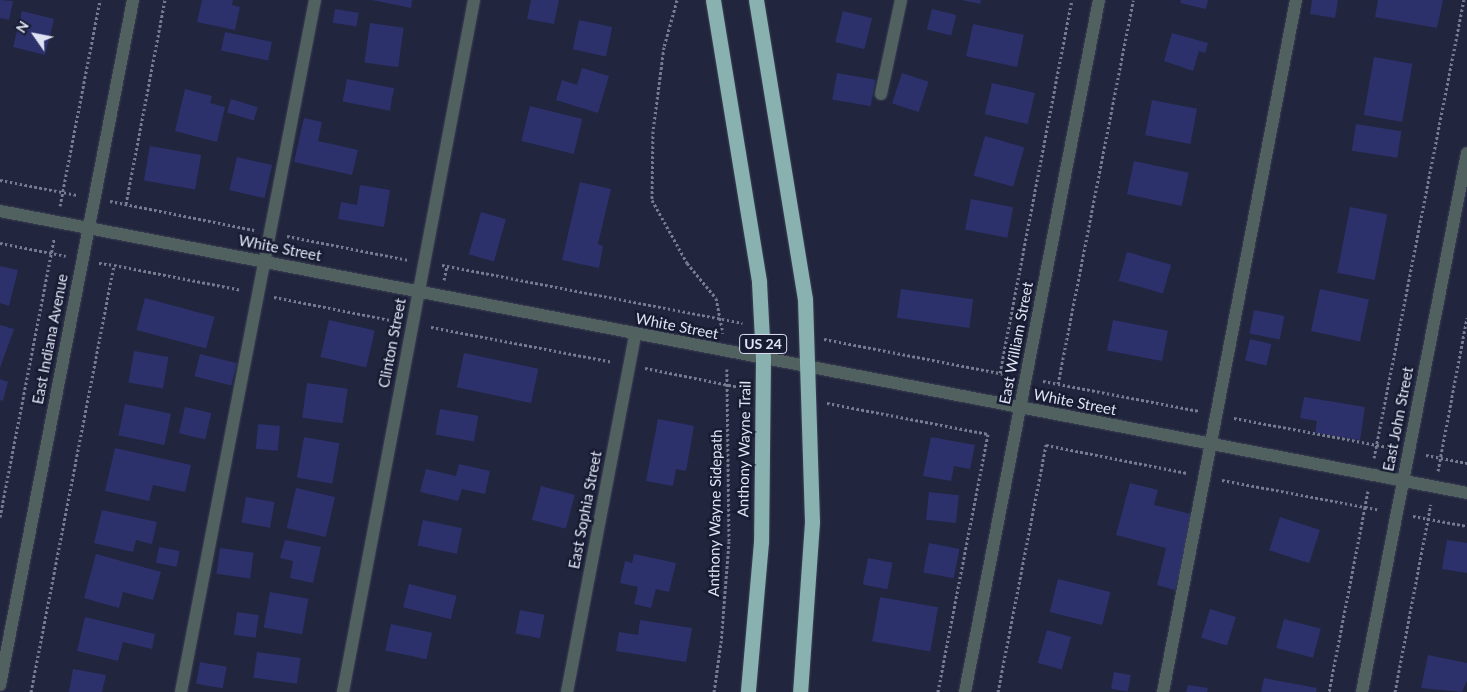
<!DOCTYPE html>
<html>
<head>
<meta charset="utf-8">
<style>
	body { margin:0 }
	#map { position:relative; width:1467px; height:692px; overflow:hidden; background:#21253d; font-family:Lato,sans-serif }
	div>[style] { position:absolute }
	.building>* { inset:0; background:#2c316c; transform-origin:0 0 }
	.path>* { height:3px; margin-top:-1.5px; transform-origin:0; background:repeating-linear-gradient(90deg,#777b8f 0 2.5px,transparent 0 5px) }
	.roads { filter:drop-shadow(0 0 1px #3c4056) drop-shadow(0 0 1px #3c4056) }
	.minor>* { height:12px; margin:-6px; padding:0 6px; transform-origin:6px; border-radius:6px; background:#516160 }
	.highway>* { height:15px; margin:-7.5px; padding:0 7.5px; transform-origin:7.5px; border-radius:7.5px; background:#88b1af }
	span { translate:-50% -50%; white-space:nowrap; text-align:center; line-height:1.15; -webkit-text-stroke:5px #181c33; paint-order:stroke }
	.shield-label span { padding:1px 4px; background:#181c33; border:1px solid; border-radius:4px; -webkit-text-stroke-width:0 }
	.shield-label { font-size:14px; color:#dfe3f3; font-weight:700 }
	.street-label { font-size:15px; color:#dfe3f3 }
	.north { position:absolute; left:10px; top:10px; width:50px; height:50px; -webkit-text-stroke:4px #181c33; paint-order:stroke; rotate:303deg; font-size:14px; font-weight:700; line-height:20px; text-align:center; color:#dfe3f3 }
	.north::after { content:''; display:block; margin:auto; width:18px; height:22px; background:#dfe3f3; clip-path:polygon(50% 0,100% 100%,50% 72%,0 100%) }
</style>
</head>
<body>
<div id="map">
	<div class="building">
		<div style="clip-path:polygon(0 0,13px 1px,9px 20px,0 18px)"></div>
		<div style="clip-path:polygon(202px 0,233px 0,232px 5px,240px 7px,235px 30px,197px 22px)"></div>
		<div style="clip-path:polygon(372px 0,412px 0,411px 8px)"></div>
		<div style="clip-path:polygon(531px 0,559px 0,554px 24px,527px 19px)"></div>
		<div style="clip-path:polygon(962px 0,981px 0,980px 4px)"></div>
		<div style="clip-path:polygon(1181px 0,1208px 0,1206px 9px,1180px 3px)"></div>
		<div style="clip-path:polygon(1312px 0,1338px 0,1335px 18px,1310px 14px)"></div>
		<div style="clip-path:polygon(1378px 0,1443px 0,1437px 28px,1375px 17px)"></div>
		<div style="left:335px;top:9px;width:24px;height:14px;rotate:9deg"></div>
		<div style="left:932px;top:9px;width:25px;height:21px;rotate:14deg"></div>
		<div style="left:22px;top:11px;width:33px;height:37px;rotate:14deg"></div>
		<div style="left:843px;top:11px;width:30px;height:32px;rotate:14deg"></div>
		<div style="left:579px;top:20px;width:34px;height:30px;rotate:12deg"></div>
		<div style="left:370px;top:23px;width:34px;height:40px;rotate:8deg"></div>
		<div style="left:973px;top:24px;width:52px;height:33px;rotate:12deg"></div>
		<div style="left:225px;top:32px;width:48px;height:19px;rotate:12deg"></div>
		<div style="clip-path:polygon(1172px 33px,1208px 43px,1205px 53px,1199px 51px,1193px 71px,1164px 61px)"></div>
		<div style="left:1374px;top:57px;width:39px;height:59px;rotate:10deg"></div>
		<div style="clip-path:polygon(582px 68px,609px 76px,598px 113px,556px 100px,562px 80px,577px 85px)"></div>
		<div style="left:837px;top:73px;width:39px;height:27px;rotate:10deg"></div>
		<div style="left:902px;top:73px;width:28px;height:32px;rotate:18deg"></div>
		<div style="left:347px;top:79px;width:48px;height:23px;rotate:11deg"></div>
		<div style="left:992px;top:83px;width:44px;height:32px;rotate:13deg"></div>
		<div style="clip-path:polygon(185px 89px,212px 96px,210px 103px,225px 107px,217px 142px,175px 131px)"></div>
		<div style="left:231px;top:99px;width:28px;height:14px;rotate:17deg"></div>
		<div style="left:1152px;top:100px;width:46px;height:36px;rotate:11deg"></div>
		<div style="left:530px;top:106px;width:54px;height:36px;rotate:14deg"></div>
		<div style="clip-path:polygon(304px 118px,322px 122px,318px 141px,358px 150px,352px 175px,294px 162px)"></div>
		<div style="left:1356px;top:124px;width:46px;height:27px;rotate:9deg"></div>
		<div style="left:985px;top:136px;width:41px;height:41px;rotate:16deg"></div>
		<div style="left:150px;top:146px;width:52px;height:35px;rotate:10deg"></div>
		<div style="left:237px;top:157px;width:36px;height:34px;rotate:13deg"></div>
		<div style="left:1134px;top:161px;width:56px;height:34px;rotate:12deg"></div>
		<div style="clip-path:polygon(580px 182px,611px 189px,598px 244px,603px 246px,599px 268px,562px 260px)"></div>
		<div style="clip-path:polygon(360px 185px,390px 190px,384px 227px,338px 219px,341px 202px,357px 205px)"></div>
		<div style="left:971px;top:199px;width:43px;height:31px;rotate:11deg"></div>
		<div style="left:1350px;top:207px;width:38px;height:67px;rotate:11deg"></div>
		<div style="left:481px;top:212px;width:26px;height:44px;rotate:16deg"></div>
		<div style="left:1127px;top:252px;width:46px;height:30px;rotate:16deg"></div>
		<div style="clip-path:polygon(0 266px,18px 270px,9px 306px,0 303px)"></div>
		<div style="left:901px;top:289px;width:73px;height:29px;rotate:8deg"></div>
		<div style="left:1320px;top:289px;width:50px;height:43px;rotate:12deg"></div>
		<div style="left:145px;top:298px;width:72px;height:33px;rotate:15deg"></div>
		<div style="left:1254px;top:310px;width:31px;height:24px;rotate:11deg"></div>
		<div style="left:329px;top:320px;width:47px;height:38px;rotate:13deg"></div>
		<div style="left:1113px;top:320px;width:56px;height:31px;rotate:11deg"></div>
		<div style="clip-path:polygon(0 325px,14px 329px,0 368px)"></div>
		<div style="left:1250px;top:339px;width:22px;height:22px;rotate:13deg"></div>
		<div style="left:134px;top:351px;width:35px;height:32px;rotate:10deg"></div>
		<div style="left:464px;top:353px;width:76px;height:35px;rotate:12deg"></div>
		<div style="left:200px;top:354px;width:38px;height:23px;rotate:14deg"></div>
		<div style="clip-path:polygon(0 379px,8px 382px,3px 401px,0 400px)"></div>
		<div style="left:307px;top:383px;width:41px;height:35px;rotate:8deg"></div>
		<div style="clip-path:polygon(1304px 397px,1365px 407px,1360px 440px,1315px 433px,1317px 421px,1300px 418px)"></div>
		<div style="left:125px;top:404px;width:47px;height:32px;rotate:12deg"></div>
		<div style="left:185px;top:407px;width:27px;height:27px;rotate:13deg"></div>
		<div style="left:440px;top:409px;width:39px;height:26px;rotate:10deg"></div>
		<div style="clip-path:polygon(658px 419px,694px 426px,686px 471px,676px 469px,673px 486px,646px 481px)"></div>
		<div style="left:258px;top:424px;width:22px;height:25px;rotate:5deg"></div>
		<div style="left:304px;top:437px;width:36px;height:41px;rotate:10deg"></div>
		<div style="clip-path:polygon(931px 437px,975px 445px,970px 469px,954px 466px,951px 481px,923px 476px)"></div>
		<div style="clip-path:polygon(115px 448px,191px 465px,185px 492px,153px 485px,149px 501px,105px 491px)"></div>
		<div style="clip-path:polygon(459px 464px,490px 471px,485px 494px,462px 489px,458px 501px,420px 492px,426px 469px,456px 476px)"></div>
		<div style="clip-path:polygon(1130px 483px,1158px 490px,1154px 505px,1195px 515px,1175px 590px,1157px 585px,1166px 548px,1116px 535px)"></div>
		<div style="left:541px;top:486px;width:35px;height:35px;rotate:15deg"></div>
		<div style="left:296px;top:488px;width:40px;height:41px;rotate:13deg"></div>
		<div style="left:929px;top:492px;width:30px;height:28px;rotate:6deg"></div>
		<div style="left:246px;top:497px;width:29px;height:26px;rotate:10deg"></div>
		<div style="clip-path:polygon(102px 510px,157px 522px,152px 544px,136px 540px,133px 552px,94px 543px)"></div>
		<div style="left:1280px;top:517px;width:42px;height:35px;rotate:18deg"></div>
		<div style="left:423px;top:520px;width:40px;height:26px;rotate:12deg"></div>
		<div style="clip-path:polygon(285px 540px,321px 547px,313px 583px,290px 578px,293px 561px,280px 558px)"></div>
		<div style="clip-path:polygon(1447px 540px,1467px 543px,1467px 573px,1442px 569px)"></div>
		<div style="left:929px;top:543px;width:31px;height:30px;rotate:11deg"></div>
		<div style="left:159px;top:547px;width:21px;height:16px;rotate:11deg"></div>
		<div style="left:220px;top:548px;width:34px;height:26px;rotate:8deg"></div>
		<div style="clip-path:polygon(96px 554px,161px 572px,153px 600px,123px 592px,119px 608px,84px 598px)"></div>
		<div style="clip-path:polygon(634px 554px,676px 563px,669px 592px,656px 589px,651px 608px,634px 604px,638px 587px,620px 583px,625px 561px,632px 563px)"></div>
		<div style="left:868px;top:558px;width:25px;height:27px;rotate:11deg"></div>
		<div style="left:1058px;top:579px;width:54px;height:34px;rotate:14deg"></div>
		<div style="left:409px;top:584px;width:49px;height:24px;rotate:14deg"></div>
		<div style="left:270px;top:592px;width:39px;height:36px;rotate:10deg"></div>
		<div style="left:880px;top:597px;width:59px;height:45px;rotate:10deg"></div>
		<div style="left:1210px;top:609px;width:27px;height:30px;rotate:17deg"></div>
		<div style="left:520px;top:610px;width:25px;height:24px;rotate:11deg"></div>
		<div style="left:237px;top:612px;width:22px;height:23px;rotate:8deg"></div>
		<div style="clip-path:polygon(85px 617px,155px 634px,152px 649px,123px 642px,118px 661px,77px 651px)"></div>
		<div style="left:1284px;top:619px;width:38px;height:30px;rotate:15deg"></div>
		<div style="clip-path:polygon(640px 620px,692px 628px,686px 662px,616px 651px,619px 632px,638px 635px)"></div>
		<div style="left:391px;top:624px;width:42px;height:27px;rotate:12deg"></div>
		<div style="left:1047px;top:630px;width:25px;height:34px;rotate:16deg"></div>
		<div style="left:257px;top:652px;width:44px;height:26px;rotate:8deg"></div>
		<div style="clip-path:polygon(1428px 655px,1467px 663px,1467px 681px,1462px 692px,1421px 688px)"></div>
		<div style="left:200px;top:662px;width:27px;height:22px;rotate:10deg"></div>
		<div style="clip-path:polygon(73px 669px,106px 675px,102px 692px,69px 692px)"></div>
		<div style="left:1114px;top:672px;width:17px;height:17px;rotate:10deg"></div>
		<div style="clip-path:polygon(1264px 678px,1317px 688px,1316px 692px,1261px 692px)"></div>
		<div style="clip-path:polygon(1188px 685px,1208px 688px,1207px 692px,1186px 692px)"></div>
	</div>
	<div class="path">
		<div style="left:677px;top:0;width:49px;rotate:105.5deg"></div>
		<div style="left:664px;top:47px;width:85px;rotate:97.5deg"></div>
		<div style="left:653px;top:131px;width:69px;rotate:90.8deg"></div>
		<div style="left:652px;top:200px;width:72px;rotate:60.9deg"></div>
		<div style="left:687px;top:263px;width:45px;rotate:50.4deg"></div>
		<div style="left:716px;top:298px;width:36px;rotate:79deg"></div>
		<div style="left:0;top:180px;width:78px;rotate:11deg"></div>
		<div style="left:110px;top:201px;width:147px;rotate:11.4deg"></div>
		<div style="left:126px;top:204px;width:208px;rotate:-79.2deg"></div>
		<div style="left:60px;top:206px;width:210px;rotate:-79deg"></div>
		<div style="left:287px;top:236px;width:123px;rotate:11.2deg"></div>
		<div style="left:0;top:243px;width:67px;rotate:11.1deg"></div>
		<div style="left:99px;top:263px;width:15px;rotate:8deg"></div>
		<div style="left:442px;top:265px;width:306px;rotate:10.9deg"></div>
		<div style="left:444px;top:280px;width:14px;rotate:-78deg"></div>
		<div style="left:274px;top:297px;width:123px;rotate:11.2deg"></div>
		<div style="left:431px;top:327px;width:184px;rotate:10.9deg"></div>
		<div style="left:824px;top:339px;width:189px;rotate:11deg"></div>
		<div style="left:645px;top:368px;width:101px;rotate:11.4deg"></div>
		<div style="left:1000px;top:373px;width:380px;rotate:-79.1deg"></div>
		<div style="left:1043px;top:381px;width:159px;rotate:10.9deg"></div>
		<div style="left:1058px;top:384px;width:391px;rotate:-78.9deg"></div>
		<div style="left:827px;top:403px;width:164px;rotate:10.9deg"></div>
		<div style="left:988px;top:434px;width:263px;rotate:101deg"></div>
		<div style="left:1234px;top:418px;width:162px;rotate:10.7deg"></div>
		<div style="left:1426px;top:455px;width:42px;rotate:11deg"></div>
		<div style="left:1374px;top:458px;width:467px;rotate:-78.9deg"></div>
		<div style="left:1438px;top:471px;width:156px;rotate:-79.3deg"></div>
		<div style="left:1222px;top:480px;width:146px;rotate:10.7deg"></div>
		<div style="left:1365px;top:507px;width:188px;rotate:101deg"></div>
		<div style="left:1368px;top:491px;width:16px;rotate:101deg"></div>
		<div style="left:1365px;top:507px;width:15px;rotate:11deg"></div>
		<div style="left:1413px;top:516px;width:55px;rotate:10.5deg"></div>
		<div style="left:0;top:517px;width:283px;rotate:-79deg"></div>
		<div style="left:31px;top:692px;width:435px;rotate:-79deg"></div>
		<div style="left:114px;top:265px;width:129px;rotate:11.1deg"></div>
		<div style="left:714px;top:692px;width:49px;rotate:-81.9deg"></div>
		<div style="left:721px;top:643px;width:102px;rotate:-85.5deg"></div>
		<div style="left:729px;top:541px;width:172px;rotate:-90.7deg"></div>
		<div style="left:998px;top:692px;width:252px;rotate:-79deg"></div>
		<div style="left:1046px;top:445px;width:144px;rotate:11.2deg"></div>
		<div style="left:1395px;top:692px;width:191px;rotate:-79.2deg"></div>
	</div>
	<div class="roads">
		<div class="minor">
			<div style="left:881px;top:94px;width:96px;rotate:-78deg"></div>
			<div style="left:0;top:211px;width:1494px;rotate:10.88deg"></div>
			<div style="left:0;top:685px;width:698px;rotate:-79.01deg"></div>
			<div style="left:181px;top:692px;width:705px;rotate:-79.04deg"></div>
			<div style="left:343px;top:692px;width:704px;rotate:-79.28deg"></div>
			<div style="left:567px;top:692px;width:364px;rotate:-79.2deg"></div>
			<div style="left:965px;top:692px;width:705px;rotate:-79.04deg"></div>
			<div style="left:1163px;top:692px;width:705px;rotate:-79.12deg"></div>
			<div style="left:1362px;top:692px;width:549px;rotate:-78.98deg"></div>
		</div>
		<div class="highway">
			<div style="left:713px;top:0;width:286px;rotate:80.7deg"></div>
			<div style="left:759px;top:282px;width:76px;rotate:87deg"></div>
			<div style="left:763px;top:358px;width:184px;rotate:90.6deg"></div>
			<div style="left:761px;top:542px;width:151px;rotate:95deg"></div>
			<div style="left:756px;top:0;width:303px;rotate:80.7deg"></div>
			<div style="left:805px;top:299px;width:223px;rotate:88.2deg"></div>
			<div style="left:812px;top:522px;width:170px;rotate:94deg"></div>
		</div>
	</div>
	<div class="shield-label">
		<span style="left:763px;top:344px">US 24</span>
	</div>
	<div class="street-label">
		<span style="left:280px;top:248px;rotate:11deg">White Street</span>
		<span style="left:677px;top:326px;rotate:11deg">White Street</span>
		<span style="left:50px;top:339px;rotate:-79deg">East Indiana Avenue</span>
		<span style="left:392px;top:343px;rotate:-79deg">Clinton Street</span>
		<span style="left:1016px;top:343px;rotate:-79deg">East William Street</span>
		<span style="left:1075px;top:402px;rotate:11deg">White Street</span>
		<span style="left:1398px;top:419px;rotate:-79deg">East John Street</span>
		<span style="left:744px;top:449px;rotate:-89deg">Anthony Wayne Trail</span>
		<span style="left:585px;top:510px;rotate:-79deg">East Sophia Street</span>
		<span style="left:715px;top:513px;rotate:-89deg">Anthony Wayne Sidepath</span>
	</div>
	<div class="north">N</div>
</div>
</body>
</html>
